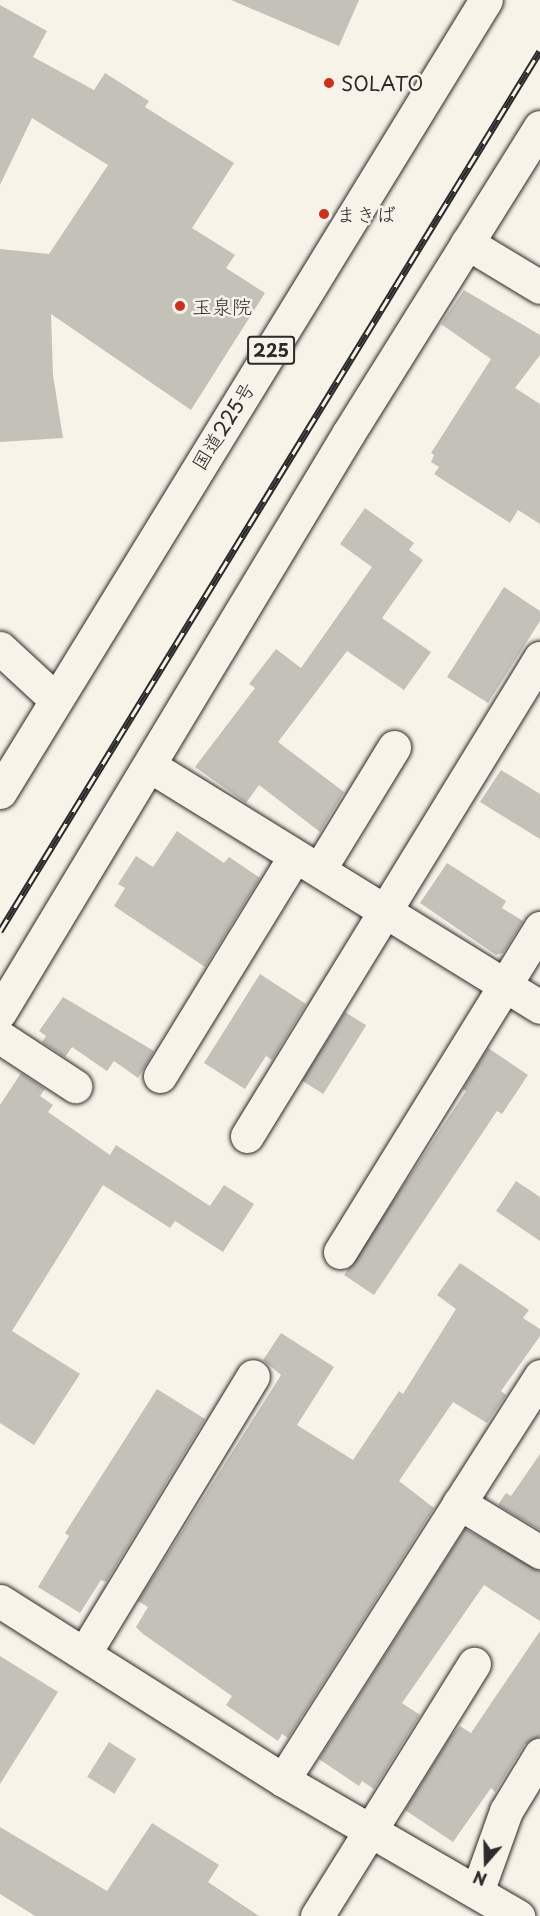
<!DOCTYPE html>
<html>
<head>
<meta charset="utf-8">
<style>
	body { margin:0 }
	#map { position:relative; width:540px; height:1916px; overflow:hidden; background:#f7f3e8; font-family:"Playpen Sans","Klee One",sans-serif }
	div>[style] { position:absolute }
	.building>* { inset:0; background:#c4c1b9; transform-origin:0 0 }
	.roads { filter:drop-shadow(0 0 2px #2b2b2b) drop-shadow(0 0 2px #2b2b2b) }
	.minor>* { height:33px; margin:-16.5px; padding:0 16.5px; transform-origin:16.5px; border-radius:16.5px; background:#f7f3e8 }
	.trunk>* { height:33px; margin:-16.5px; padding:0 16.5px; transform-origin:16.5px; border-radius:16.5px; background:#f7f3e8 }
	.rail>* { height:7px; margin-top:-3.5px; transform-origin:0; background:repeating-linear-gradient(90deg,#f7f3e8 0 14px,#2b2b2b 0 28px); box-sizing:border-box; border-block:2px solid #2b2b2b }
	.dots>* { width:16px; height:16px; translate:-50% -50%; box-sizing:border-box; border:3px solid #f7f3e8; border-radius:50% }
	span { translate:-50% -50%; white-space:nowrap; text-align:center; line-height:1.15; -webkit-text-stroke:5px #f7f3e8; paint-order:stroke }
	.shield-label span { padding:2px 4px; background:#f7f3e8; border:2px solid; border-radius:4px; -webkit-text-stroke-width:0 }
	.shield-label { font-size:18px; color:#2b2b2b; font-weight:700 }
	.poi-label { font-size:20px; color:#2b2b2b }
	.left { translate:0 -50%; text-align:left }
	.street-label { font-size:20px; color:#2b2b2b }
	.north { position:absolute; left:456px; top:1832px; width:60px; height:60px; -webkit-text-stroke:4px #f7f3e8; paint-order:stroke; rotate:200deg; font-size:16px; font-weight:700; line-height:24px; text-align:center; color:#2b2b2b }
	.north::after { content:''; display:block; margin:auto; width:21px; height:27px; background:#2b2b2b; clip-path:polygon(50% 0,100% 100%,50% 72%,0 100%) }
</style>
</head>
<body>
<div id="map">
	<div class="building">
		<div style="clip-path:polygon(231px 0,359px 0,339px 46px)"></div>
		<div style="clip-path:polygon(0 5px,47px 31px,33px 57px,94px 90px,105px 73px,149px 101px,145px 107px,234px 163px,192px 228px,235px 255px,226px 268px,265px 293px,191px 410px,51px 314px,53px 375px,63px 438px,0 442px,0 249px,49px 254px,108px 165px,32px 118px,0 185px)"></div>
		<div style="clip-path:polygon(464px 290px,540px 335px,540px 355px,515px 388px,540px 404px,540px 524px,518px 510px,510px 523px,434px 474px,439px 467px,431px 462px,434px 455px,431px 453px,491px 359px,441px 324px)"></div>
		<div style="clip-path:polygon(365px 508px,414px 543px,409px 550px,423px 560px,382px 618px,431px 652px,404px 690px,347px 651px,278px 742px,344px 792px,320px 832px,259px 785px,246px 803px,195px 767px,255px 688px,249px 684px,276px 649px,301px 668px,372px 567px,340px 544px)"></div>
		<div style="clip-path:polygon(504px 587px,540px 611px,540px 621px,488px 703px,447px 677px)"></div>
		<div style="clip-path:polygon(501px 770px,540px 794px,540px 839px,480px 802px)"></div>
		<div style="clip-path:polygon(177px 831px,224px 863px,229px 857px,260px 878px,205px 967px,114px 906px,125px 888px,118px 884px,136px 856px,153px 867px)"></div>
		<div style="clip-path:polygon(447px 863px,506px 901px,502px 908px,523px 921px,503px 953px,496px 955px,420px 903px)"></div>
		<div style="clip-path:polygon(260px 974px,306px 1004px,272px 1060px,266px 1056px,245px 1089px,204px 1063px)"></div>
		<div style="clip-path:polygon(63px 997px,154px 1051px,138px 1078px,114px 1061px,107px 1071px,72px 1047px,65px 1057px,42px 1042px,46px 1036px,39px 1031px)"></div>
		<div style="left:345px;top:1012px;width:25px;height:81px;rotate:32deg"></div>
		<div style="clip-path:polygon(488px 1048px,528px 1075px,502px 1114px,497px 1111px,374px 1295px,344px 1275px,466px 1091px,463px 1089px)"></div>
		<div style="clip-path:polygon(21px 1073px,45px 1089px,40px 1096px,53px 1105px,48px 1112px,110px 1155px,116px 1145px,210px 1206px,224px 1185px,254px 1204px,223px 1252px,175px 1221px,170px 1228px,103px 1185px,12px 1331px,80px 1374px,34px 1445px,0 1423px,0 1105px)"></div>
		<div style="clip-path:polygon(516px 1181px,540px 1197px,540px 1241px,496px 1211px)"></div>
		<div style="clip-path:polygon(460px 1263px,529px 1310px,523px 1318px,540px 1329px,540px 1336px,501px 1391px,506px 1395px,487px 1423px,453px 1402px,399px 1481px,434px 1508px,288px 1738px,282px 1734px,278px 1741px,226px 1705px,232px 1696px,143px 1634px,136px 1627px,148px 1607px,138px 1601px,281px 1375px,263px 1360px,281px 1333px,334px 1367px,297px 1425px,353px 1460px,399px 1391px,403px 1394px,456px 1309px,437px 1295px)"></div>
		<div style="clip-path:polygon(157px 1389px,205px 1419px,106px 1582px,101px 1580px,80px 1613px,38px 1587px,69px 1536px,65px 1533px)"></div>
		<div style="clip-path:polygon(540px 1454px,540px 1530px,498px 1505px,506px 1493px,511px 1496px)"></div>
		<div style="clip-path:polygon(465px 1529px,540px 1571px,540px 1621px,484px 1585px,402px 1703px,420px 1715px,374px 1789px,362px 1781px,359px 1786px,319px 1759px)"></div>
		<div style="clip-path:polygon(540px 1631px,540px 1736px,524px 1745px,495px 1792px,491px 1788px,453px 1842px,405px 1810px,451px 1736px,460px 1726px,471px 1733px)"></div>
		<div style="clip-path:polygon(0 1656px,58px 1692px,0 1784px)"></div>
		<div style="left:109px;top:1742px;width:32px;height:41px;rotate:32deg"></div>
		<div style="clip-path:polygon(152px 1823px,219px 1865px,208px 1882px,259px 1916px,35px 1916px,0 1894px,0 1827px,107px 1891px)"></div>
	</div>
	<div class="roads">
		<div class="minor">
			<div style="left:467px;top:243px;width:85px;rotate:31.1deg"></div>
			<div style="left:0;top:648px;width:75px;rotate:42.8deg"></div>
			<div style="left:150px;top:766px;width:458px;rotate:31.7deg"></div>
			<div style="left:319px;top:870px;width:144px;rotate:-58.6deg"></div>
			<div style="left:0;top:1012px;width:675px;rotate:-58.95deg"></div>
			<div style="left:348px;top:434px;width:362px;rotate:-58deg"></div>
			<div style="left:0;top:1037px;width:90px;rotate:33.2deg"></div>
			<div style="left:160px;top:1076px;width:258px;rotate:-58.5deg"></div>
			<div style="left:247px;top:1136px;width:561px;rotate:-58.49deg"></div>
			<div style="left:340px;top:1252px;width:381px;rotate:-58.3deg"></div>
			<div style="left:459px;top:1503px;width:95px;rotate:31.2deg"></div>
			<div style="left:0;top:1601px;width:335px;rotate:32.3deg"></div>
			<div style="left:283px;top:1780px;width:272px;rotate:30.1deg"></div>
			<div style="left:84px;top:1654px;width:325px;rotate:-58.7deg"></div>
			<div style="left:283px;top:1780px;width:479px;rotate:-57.5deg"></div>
			<div style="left:477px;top:1892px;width:86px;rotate:-70.3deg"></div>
			<div style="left:506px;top:1811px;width:66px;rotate:-58.7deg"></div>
			<div style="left:317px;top:1916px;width:297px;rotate:-58.1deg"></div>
		</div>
		<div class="trunk">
			<div style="left:0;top:792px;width:929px;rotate:-58.47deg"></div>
		</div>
	</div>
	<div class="rail">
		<div style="left:0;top:931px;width:1032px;rotate:-58.47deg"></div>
	</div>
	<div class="dots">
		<div style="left:329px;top:83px;background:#c8321e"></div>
		<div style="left:324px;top:214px;background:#c8321e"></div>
		<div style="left:180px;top:306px;background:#c8321e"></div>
	</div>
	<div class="shield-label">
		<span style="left:271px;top:350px">225</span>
	</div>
	<div class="poi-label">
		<span class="left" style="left:341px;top:83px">SOLATO</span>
		<span class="left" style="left:336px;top:214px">まきば</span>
		<span class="left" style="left:192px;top:306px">玉泉院</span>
	</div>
	<div class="street-label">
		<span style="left:223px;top:426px;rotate:-58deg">国道225号</span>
	</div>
	<div class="north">N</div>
</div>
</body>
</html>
